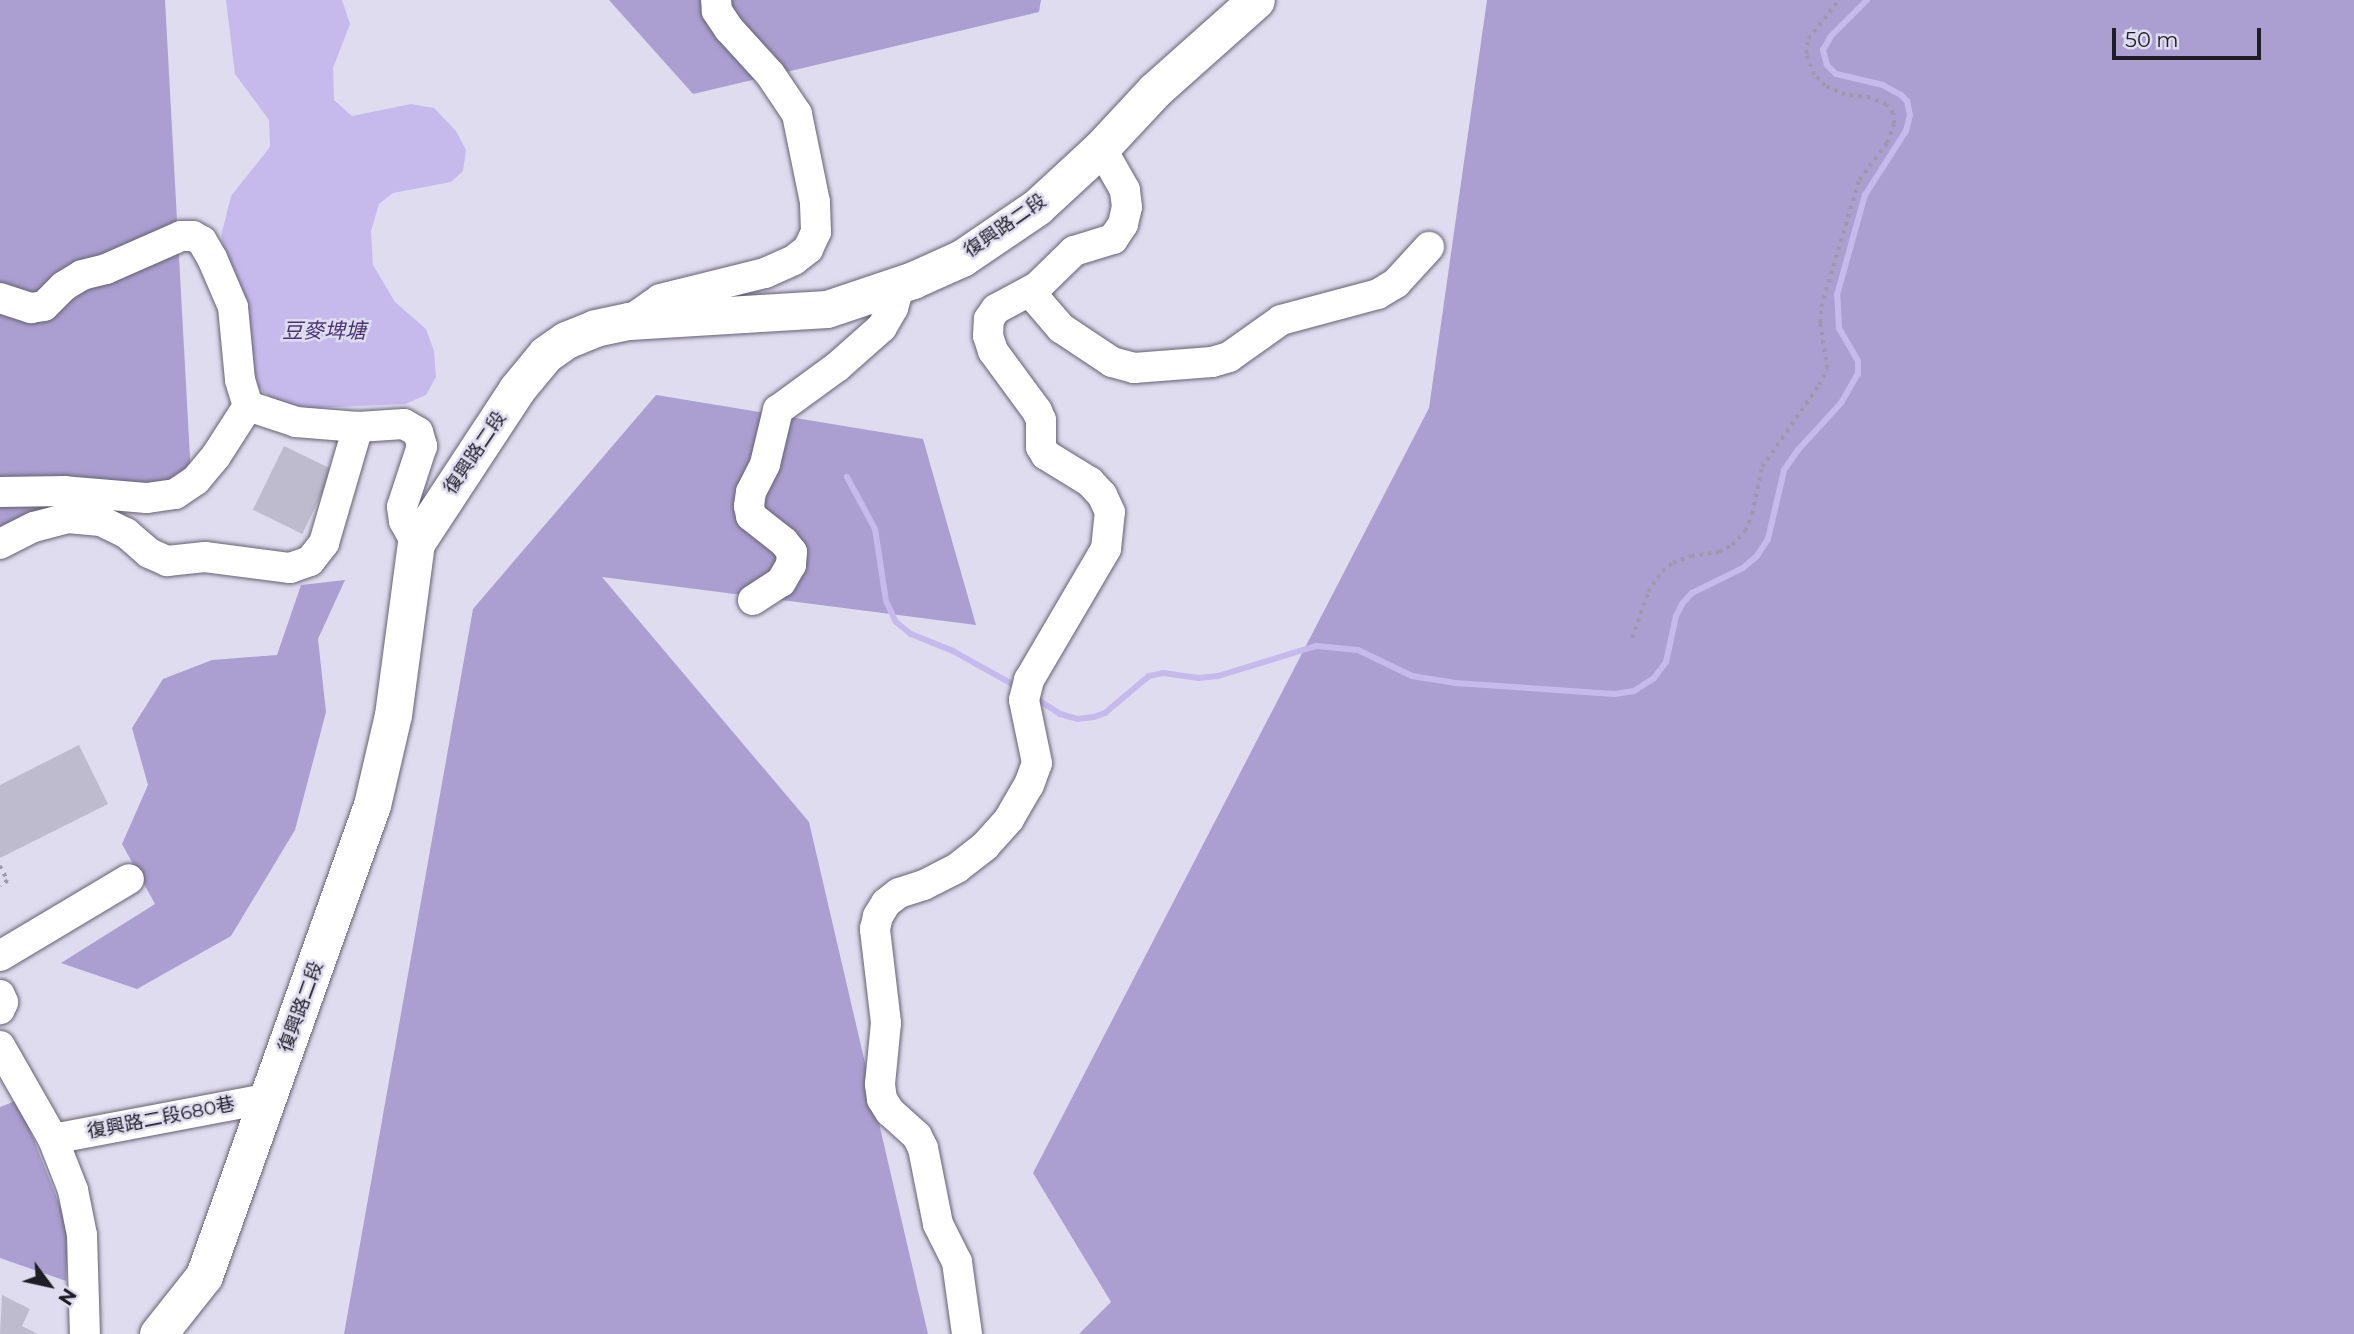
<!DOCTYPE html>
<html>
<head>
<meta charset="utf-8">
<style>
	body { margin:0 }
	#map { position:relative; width:2354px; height:1334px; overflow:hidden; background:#e0dcf0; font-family:Montserrat,"Noto Sans TC",sans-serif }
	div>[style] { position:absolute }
	.forest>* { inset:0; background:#ab9fd1 }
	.water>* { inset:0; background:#c6baed }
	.stream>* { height:6px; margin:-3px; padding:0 3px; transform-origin:3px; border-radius:3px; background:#c6baed }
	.building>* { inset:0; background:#bfbbce; transform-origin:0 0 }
	.path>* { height:3.5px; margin-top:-1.75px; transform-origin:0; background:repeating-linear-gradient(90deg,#9c99a8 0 3.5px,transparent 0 8.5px) }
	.roads { filter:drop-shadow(0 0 2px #646071) drop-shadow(0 0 2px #646071) }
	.minor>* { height:30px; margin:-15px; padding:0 15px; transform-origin:15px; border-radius:15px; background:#fff }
	.major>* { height:37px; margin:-18.5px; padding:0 18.5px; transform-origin:18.5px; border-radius:18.5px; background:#fff }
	span { translate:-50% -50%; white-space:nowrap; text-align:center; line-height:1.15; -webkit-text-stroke:5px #e0dcf0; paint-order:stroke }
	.street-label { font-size:19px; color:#1f1e25 }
	.water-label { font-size:21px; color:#483472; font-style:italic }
	.north { position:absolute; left:14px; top:1250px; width:70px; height:70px; -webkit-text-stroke:5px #e0dcf0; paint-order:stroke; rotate:123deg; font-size:19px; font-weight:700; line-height:28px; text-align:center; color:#1f1e25 }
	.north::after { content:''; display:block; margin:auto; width:24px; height:32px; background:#1f1e25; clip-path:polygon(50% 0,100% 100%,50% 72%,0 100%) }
	.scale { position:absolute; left:2112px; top:28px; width:149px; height:32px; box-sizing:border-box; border:4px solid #1f1e25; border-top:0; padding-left:9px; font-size:21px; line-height:24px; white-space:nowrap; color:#1f1e25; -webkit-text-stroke:5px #e0dcf0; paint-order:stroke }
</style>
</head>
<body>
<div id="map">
	<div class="forest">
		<div style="clip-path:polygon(0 0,165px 0,191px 476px,0 552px)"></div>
		<div style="clip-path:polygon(609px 0,1041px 0,1039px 12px,693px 94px)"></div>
		<div style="clip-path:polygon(1487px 0,2354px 0,2354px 1334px,1079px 1334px,1111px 1302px,1033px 1173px,1429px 408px)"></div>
		<div style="clip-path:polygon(656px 395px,923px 439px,976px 625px,602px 577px,809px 822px,928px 1334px,344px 1334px,473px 609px)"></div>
		<div style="clip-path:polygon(345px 580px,318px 639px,326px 712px,295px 830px,231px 936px,137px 989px,61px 963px,155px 904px,122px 844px,148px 785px,132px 728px,163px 679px,212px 660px,277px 655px,301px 585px)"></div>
		<div style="clip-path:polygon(18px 1100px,68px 1226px,66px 1281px,0 1258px,0 1107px)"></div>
	</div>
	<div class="water">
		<div style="clip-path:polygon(226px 0,342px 0,350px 24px,333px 68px,334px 100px,352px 116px,411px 104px,434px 108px,456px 131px,466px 150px,463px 171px,451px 182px,393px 193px,379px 204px,371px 231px,373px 265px,395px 302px,426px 329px,434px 351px,436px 377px,426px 395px,405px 404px,313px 408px,279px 403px,257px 387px,249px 371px,248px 319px,243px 292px,229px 268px,221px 236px,231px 196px,270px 147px,269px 120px,235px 74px)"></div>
	</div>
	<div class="stream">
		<div style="left:847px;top:477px;width:59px;rotate:61.7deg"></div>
		<div style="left:875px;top:529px;width:73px;rotate:81.3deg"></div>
		<div style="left:886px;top:601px;width:23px;rotate:65deg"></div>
		<div style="left:896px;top:622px;width:19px;rotate:39deg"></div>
		<div style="left:911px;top:634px;width:45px;rotate:22deg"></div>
		<div style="left:953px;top:651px;width:68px;rotate:29.2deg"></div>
		<div style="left:1040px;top:701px;width:24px;rotate:33deg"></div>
		<div style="left:1060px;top:714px;width:18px;rotate:16deg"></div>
		<div style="left:1077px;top:719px;width:17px;rotate:-7deg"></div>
		<div style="left:1094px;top:717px;width:12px;rotate:-20deg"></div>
		<div style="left:1105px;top:713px;width:57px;rotate:-40.1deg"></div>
		<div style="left:1149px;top:676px;width:14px;rotate:-12deg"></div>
		<div style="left:1163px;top:673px;width:36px;rotate:8deg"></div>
		<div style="left:1199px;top:678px;width:19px;rotate:-6deg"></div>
		<div style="left:1218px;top:676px;width:102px;rotate:-17deg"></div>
		<div style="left:1316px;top:646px;width:42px;rotate:5.4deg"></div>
		<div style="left:1358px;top:650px;width:60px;rotate:25.7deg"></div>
		<div style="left:1412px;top:676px;width:44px;rotate:9.2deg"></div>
		<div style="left:1455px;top:683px;width:160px;rotate:3.9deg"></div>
		<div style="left:1615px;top:694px;width:19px;rotate:-9deg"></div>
		<div style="left:1634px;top:691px;width:24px;rotate:-33deg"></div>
		<div style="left:1654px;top:678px;width:20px;rotate:-53deg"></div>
		<div style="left:1666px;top:662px;width:47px;rotate:-77.7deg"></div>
		<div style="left:1676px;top:616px;width:13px;rotate:-63deg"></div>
		<div style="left:1682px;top:604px;width:15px;rotate:-48deg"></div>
		<div style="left:1692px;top:593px;width:57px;rotate:-26.1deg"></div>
		<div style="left:1743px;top:568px;width:18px;rotate:-41deg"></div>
		<div style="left:1757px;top:556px;width:20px;rotate:-57deg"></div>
		<div style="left:1768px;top:539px;width:71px;rotate:-76.9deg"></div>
		<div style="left:1784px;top:470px;width:24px;rotate:-55deg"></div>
		<div style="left:1798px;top:450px;width:64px;rotate:-47.5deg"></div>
		<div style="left:1841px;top:403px;width:34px;rotate:-60deg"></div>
		<div style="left:1858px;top:374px;width:13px;rotate:-90deg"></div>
		<div style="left:1858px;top:361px;width:38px;rotate:-120deg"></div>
		<div style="left:1839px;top:328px;width:33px;rotate:-93deg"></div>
		<div style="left:1837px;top:295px;width:104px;rotate:-74.4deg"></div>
		<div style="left:1865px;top:195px;width:76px;rotate:-57.4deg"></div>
		<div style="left:1906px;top:131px;width:16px;rotate:-76deg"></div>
		<div style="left:1910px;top:115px;width:14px;rotate:-102deg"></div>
		<div style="left:1907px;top:101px;width:8px;rotate:-135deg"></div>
		<div style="left:1901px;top:95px;width:21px;rotate:-151deg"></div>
		<div style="left:1883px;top:85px;width:48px;rotate:-166.8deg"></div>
		<div style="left:1836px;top:74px;width:13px;rotate:-135deg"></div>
		<div style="left:1827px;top:65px;width:16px;rotate:-105deg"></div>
		<div style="left:1823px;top:50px;width:16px;rotate:-60deg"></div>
		<div style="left:1831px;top:36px;width:51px;rotate:-45deg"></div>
	</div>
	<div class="building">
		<div style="left:284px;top:446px;width:55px;height:71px;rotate:26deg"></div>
		<div style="clip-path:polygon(79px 745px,108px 804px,0 858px,0 785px)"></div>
		<div style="clip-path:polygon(2px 1295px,30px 1309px,22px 1326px,38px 1334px,0 1334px)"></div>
	</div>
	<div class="path">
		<div style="left:1632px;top:638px;width:49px;rotate:-70.8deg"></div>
		<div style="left:1648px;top:592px;width:25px;rotate:-56deg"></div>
		<div style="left:1662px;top:571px;width:14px;rotate:-36deg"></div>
		<div style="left:1673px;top:563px;width:19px;rotate:-21deg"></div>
		<div style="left:1691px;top:556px;width:28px;rotate:-8deg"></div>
		<div style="left:1719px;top:552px;width:15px;rotate:-28deg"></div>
		<div style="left:1732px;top:545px;width:19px;rotate:-47deg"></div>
		<div style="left:1745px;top:531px;width:18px;rotate:-68deg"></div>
		<div style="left:1752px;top:514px;width:48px;rotate:-78deg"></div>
		<div style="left:1762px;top:467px;width:100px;rotate:-55.2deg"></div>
		<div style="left:1819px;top:385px;width:18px;rotate:-63deg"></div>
		<div style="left:1827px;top:369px;width:47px;rotate:-98.7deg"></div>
		<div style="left:1820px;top:323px;width:16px;rotate:-86deg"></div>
		<div style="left:1821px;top:307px;width:133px;rotate:-73.3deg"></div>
		<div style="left:1859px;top:180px;width:46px;rotate:-52.9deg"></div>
		<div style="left:1887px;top:143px;width:20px;rotate:-70deg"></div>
		<div style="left:1894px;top:124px;width:10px;rotate:-96deg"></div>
		<div style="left:1893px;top:114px;width:11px;rotate:-128deg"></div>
		<div style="left:1886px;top:105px;width:17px;rotate:-156deg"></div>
		<div style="left:1870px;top:98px;width:25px;rotate:-173deg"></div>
		<div style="left:1845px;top:95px;width:22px;rotate:-156deg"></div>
		<div style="left:1825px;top:86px;width:16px;rotate:-135deg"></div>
		<div style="left:1814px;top:75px;width:22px;rotate:-111deg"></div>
		<div style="left:1806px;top:54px;width:15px;rotate:-82deg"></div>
		<div style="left:1808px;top:39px;width:50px;rotate:-51.5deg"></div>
		<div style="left:0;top:866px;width:17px;rotate:62deg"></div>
		<div style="left:8px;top:881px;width:9px;rotate:148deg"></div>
	</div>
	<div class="roads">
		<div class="minor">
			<div style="left:1030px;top:292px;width:48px;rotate:49.3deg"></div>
			<div style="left:1061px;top:328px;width:61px;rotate:33.7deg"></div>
			<div style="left:1112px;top:362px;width:23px;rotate:15deg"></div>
			<div style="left:1134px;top:368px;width:78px;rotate:-4.4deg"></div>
			<div style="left:1212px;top:362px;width:18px;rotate:-16deg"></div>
			<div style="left:1229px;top:357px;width:64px;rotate:-35.4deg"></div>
			<div style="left:1281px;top:320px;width:100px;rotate:-15deg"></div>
			<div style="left:1378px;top:294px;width:21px;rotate:-31deg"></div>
			<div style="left:1396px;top:283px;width:49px;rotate:-47.5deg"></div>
			<div style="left:0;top:298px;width:33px;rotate:18deg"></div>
			<div style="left:31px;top:308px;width:13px;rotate:-9deg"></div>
			<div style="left:44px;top:306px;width:28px;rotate:-45deg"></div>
			<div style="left:64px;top:286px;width:21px;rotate:-31deg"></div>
			<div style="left:82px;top:275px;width:25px;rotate:-14deg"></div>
			<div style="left:106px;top:269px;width:82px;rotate:-23.7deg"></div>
			<div style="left:181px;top:236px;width:12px"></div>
			<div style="left:193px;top:236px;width:10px;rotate:29deg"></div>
			<div style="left:202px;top:241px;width:20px;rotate:60deg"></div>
			<div style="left:212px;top:258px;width:53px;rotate:66.8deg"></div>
			<div style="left:233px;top:307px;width:73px;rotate:84.5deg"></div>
			<div style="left:240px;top:380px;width:27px;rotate:73deg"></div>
			<div style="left:248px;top:406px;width:59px;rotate:122.6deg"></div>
			<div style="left:216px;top:456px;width:31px;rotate:130deg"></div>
			<div style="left:196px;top:480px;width:25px;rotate:146deg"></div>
			<div style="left:175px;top:494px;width:29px;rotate:172deg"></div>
			<div style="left:146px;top:498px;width:81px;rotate:-175.1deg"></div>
			<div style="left:65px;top:491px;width:65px;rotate:179.1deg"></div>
			<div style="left:629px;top:321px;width:38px;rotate:-35deg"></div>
			<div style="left:660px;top:299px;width:108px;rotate:-13.9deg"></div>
			<div style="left:765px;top:273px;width:32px;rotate:-24deg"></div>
			<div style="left:794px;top:260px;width:18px;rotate:-38deg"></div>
			<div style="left:808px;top:249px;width:19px;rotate:-65deg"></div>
			<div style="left:816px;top:232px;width:30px;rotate:-92deg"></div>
			<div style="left:815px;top:202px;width:90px;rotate:-101.6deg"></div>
			<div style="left:797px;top:114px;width:48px;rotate:-124deg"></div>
			<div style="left:770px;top:74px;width:61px;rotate:-132.3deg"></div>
			<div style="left:729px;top:29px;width:22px;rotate:-124deg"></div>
			<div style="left:717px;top:11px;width:11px;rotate:-95deg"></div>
			<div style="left:248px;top:406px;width:51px;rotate:18.4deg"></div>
			<div style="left:296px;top:422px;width:62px;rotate:4.6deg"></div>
			<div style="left:358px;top:427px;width:46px;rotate:-3.7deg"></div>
			<div style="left:404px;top:424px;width:16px;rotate:30deg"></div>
			<div style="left:418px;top:432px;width:15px;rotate:74deg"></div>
			<div style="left:422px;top:446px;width:64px;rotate:108.2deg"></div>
			<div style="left:402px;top:507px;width:14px;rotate:82deg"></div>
			<div style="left:404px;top:521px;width:25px;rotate:61deg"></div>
			<div style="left:0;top:544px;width:38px;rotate:-27deg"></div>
			<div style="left:34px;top:527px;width:34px;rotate:-15deg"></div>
			<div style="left:67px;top:518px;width:34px;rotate:5deg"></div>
			<div style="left:101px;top:521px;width:28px;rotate:26deg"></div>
			<div style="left:126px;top:533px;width:30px;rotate:41deg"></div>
			<div style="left:149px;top:553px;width:20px;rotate:24deg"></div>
			<div style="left:167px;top:561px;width:38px;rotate:-6deg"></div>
			<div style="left:205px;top:557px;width:86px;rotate:7.4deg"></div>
			<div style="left:290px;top:568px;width:21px;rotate:-19deg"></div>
			<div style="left:310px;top:561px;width:23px;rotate:-52deg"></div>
			<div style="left:324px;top:543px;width:121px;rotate:-73.7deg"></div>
			<div style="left:753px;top:600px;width:33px;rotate:-33deg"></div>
			<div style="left:781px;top:582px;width:20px;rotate:-60deg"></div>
			<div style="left:791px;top:565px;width:13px;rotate:-86deg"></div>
			<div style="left:792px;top:552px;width:13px;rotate:-129deg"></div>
			<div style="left:784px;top:542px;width:42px;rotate:-141.8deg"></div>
			<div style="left:751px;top:516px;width:10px;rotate:-101deg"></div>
			<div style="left:749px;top:506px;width:14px;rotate:-82deg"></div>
			<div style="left:751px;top:492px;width:31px;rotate:-63deg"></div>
			<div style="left:765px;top:464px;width:56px;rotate:-76.5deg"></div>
			<div style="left:778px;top:410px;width:73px;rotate:-36.1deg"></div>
			<div style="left:837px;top:367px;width:60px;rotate:-41.6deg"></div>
			<div style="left:882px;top:327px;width:22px;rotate:-60deg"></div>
			<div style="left:893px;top:308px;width:25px;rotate:-74deg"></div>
			<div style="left:0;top:956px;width:150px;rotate:-30.8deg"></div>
			<div style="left:0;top:995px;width:8px;rotate:67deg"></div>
			<div style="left:3px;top:1002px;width:8px;rotate:113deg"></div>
			<div style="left:0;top:1046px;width:107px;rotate:60.3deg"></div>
			<div style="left:53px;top:1139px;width:55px;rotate:68.6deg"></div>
			<div style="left:73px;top:1190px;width:46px;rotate:78.7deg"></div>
			<div style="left:82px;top:1235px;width:99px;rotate:88.3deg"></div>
			<div style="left:53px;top:1139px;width:220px;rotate:-10.7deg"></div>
			<div style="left:967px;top:1334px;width:73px;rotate:-97.9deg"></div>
			<div style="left:957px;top:1262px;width:42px;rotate:-116.6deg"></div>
			<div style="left:938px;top:1224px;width:77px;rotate:-101.2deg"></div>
			<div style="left:923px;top:1148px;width:13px;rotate:-117deg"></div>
			<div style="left:917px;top:1136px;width:36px;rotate:-138deg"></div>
			<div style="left:890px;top:1112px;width:15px;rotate:-122deg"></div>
			<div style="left:882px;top:1099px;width:15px;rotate:-98deg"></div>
			<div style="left:880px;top:1084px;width:61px;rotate:-84.4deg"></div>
			<div style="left:886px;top:1023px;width:95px;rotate:-96.7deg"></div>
			<div style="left:875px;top:929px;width:13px;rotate:-77deg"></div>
			<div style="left:878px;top:916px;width:15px;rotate:-58deg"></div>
			<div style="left:886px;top:903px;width:16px;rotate:-38deg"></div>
			<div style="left:899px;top:893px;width:26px;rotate:-18deg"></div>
			<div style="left:924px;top:885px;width:37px;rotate:-27deg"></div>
			<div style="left:957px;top:868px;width:36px;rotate:-38deg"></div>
			<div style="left:985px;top:846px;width:36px;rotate:-48deg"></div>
			<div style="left:1009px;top:819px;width:39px;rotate:-60deg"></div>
			<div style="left:1029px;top:785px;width:23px;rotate:-70deg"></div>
			<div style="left:1037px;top:763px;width:64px;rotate:-101.7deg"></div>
			<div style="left:1024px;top:700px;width:21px;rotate:-76deg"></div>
			<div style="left:1029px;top:680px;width:152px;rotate:-59.6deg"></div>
			<div style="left:1106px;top:549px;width:37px;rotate:-84deg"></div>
			<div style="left:1110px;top:512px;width:19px;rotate:-115deg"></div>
			<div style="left:1102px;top:495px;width:18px;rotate:-133deg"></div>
			<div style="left:1090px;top:482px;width:52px;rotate:-148.5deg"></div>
			<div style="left:1046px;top:455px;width:9px;rotate:-122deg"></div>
			<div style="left:1041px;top:447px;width:27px;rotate:-90deg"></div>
			<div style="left:1041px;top:420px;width:10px;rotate:-114deg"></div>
			<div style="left:1037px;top:411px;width:74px;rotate:-126.3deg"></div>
			<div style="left:993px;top:351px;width:16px;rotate:-108deg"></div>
			<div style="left:988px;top:336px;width:17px;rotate:-87deg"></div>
			<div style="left:989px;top:319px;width:12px;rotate:-55deg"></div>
			<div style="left:996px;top:309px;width:47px;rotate:-28.2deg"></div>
			<div style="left:1037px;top:287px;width:52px;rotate:-44.2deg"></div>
			<div style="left:1074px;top:251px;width:41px;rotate:-17.1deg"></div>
			<div style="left:1113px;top:239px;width:18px;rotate:-56deg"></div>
			<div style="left:1123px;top:224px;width:17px;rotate:-77deg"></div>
			<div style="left:1127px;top:207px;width:17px;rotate:-97deg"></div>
			<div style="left:1125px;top:190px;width:48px;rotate:-119.7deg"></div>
		</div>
		<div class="major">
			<div style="left:158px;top:1334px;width:74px;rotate:-51.6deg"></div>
			<div style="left:204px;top:1276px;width:500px;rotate:-70.37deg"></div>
			<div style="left:372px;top:805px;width:92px;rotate:-76.9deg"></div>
			<div style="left:393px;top:715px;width:174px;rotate:-82.4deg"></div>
			<div style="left:416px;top:543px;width:184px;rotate:-56.7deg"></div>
			<div style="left:517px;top:389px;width:45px;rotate:-50.4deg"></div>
			<div style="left:546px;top:354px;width:24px;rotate:-35deg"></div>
			<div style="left:566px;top:340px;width:31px;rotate:-22deg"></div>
			<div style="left:595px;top:328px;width:35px;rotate:-12deg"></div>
			<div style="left:629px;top:321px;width:198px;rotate:-3.5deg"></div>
			<div style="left:827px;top:309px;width:91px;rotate:-18.6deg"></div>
			<div style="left:913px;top:280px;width:54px;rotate:-24.2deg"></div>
			<div style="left:962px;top:258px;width:91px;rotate:-34.2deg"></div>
			<div style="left:1037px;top:207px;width:87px;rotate:-42.7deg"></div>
			<div style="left:1101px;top:148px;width:79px;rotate:-47deg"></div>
			<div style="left:1155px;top:90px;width:135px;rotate:-41.7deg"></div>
		</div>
	</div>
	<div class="street-label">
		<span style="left:1005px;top:226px;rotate:-35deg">復興路二段</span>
		<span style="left:475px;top:453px;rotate:-56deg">復興路二段</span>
		<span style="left:301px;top:1007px;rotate:-70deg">復興路二段</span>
		<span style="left:161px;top:1118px;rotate:-11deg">復興路二段680巷</span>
	</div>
	<div class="water-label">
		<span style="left:324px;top:331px">豆麥埤塘</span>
	</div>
	<div class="north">N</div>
	<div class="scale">50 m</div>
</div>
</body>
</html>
